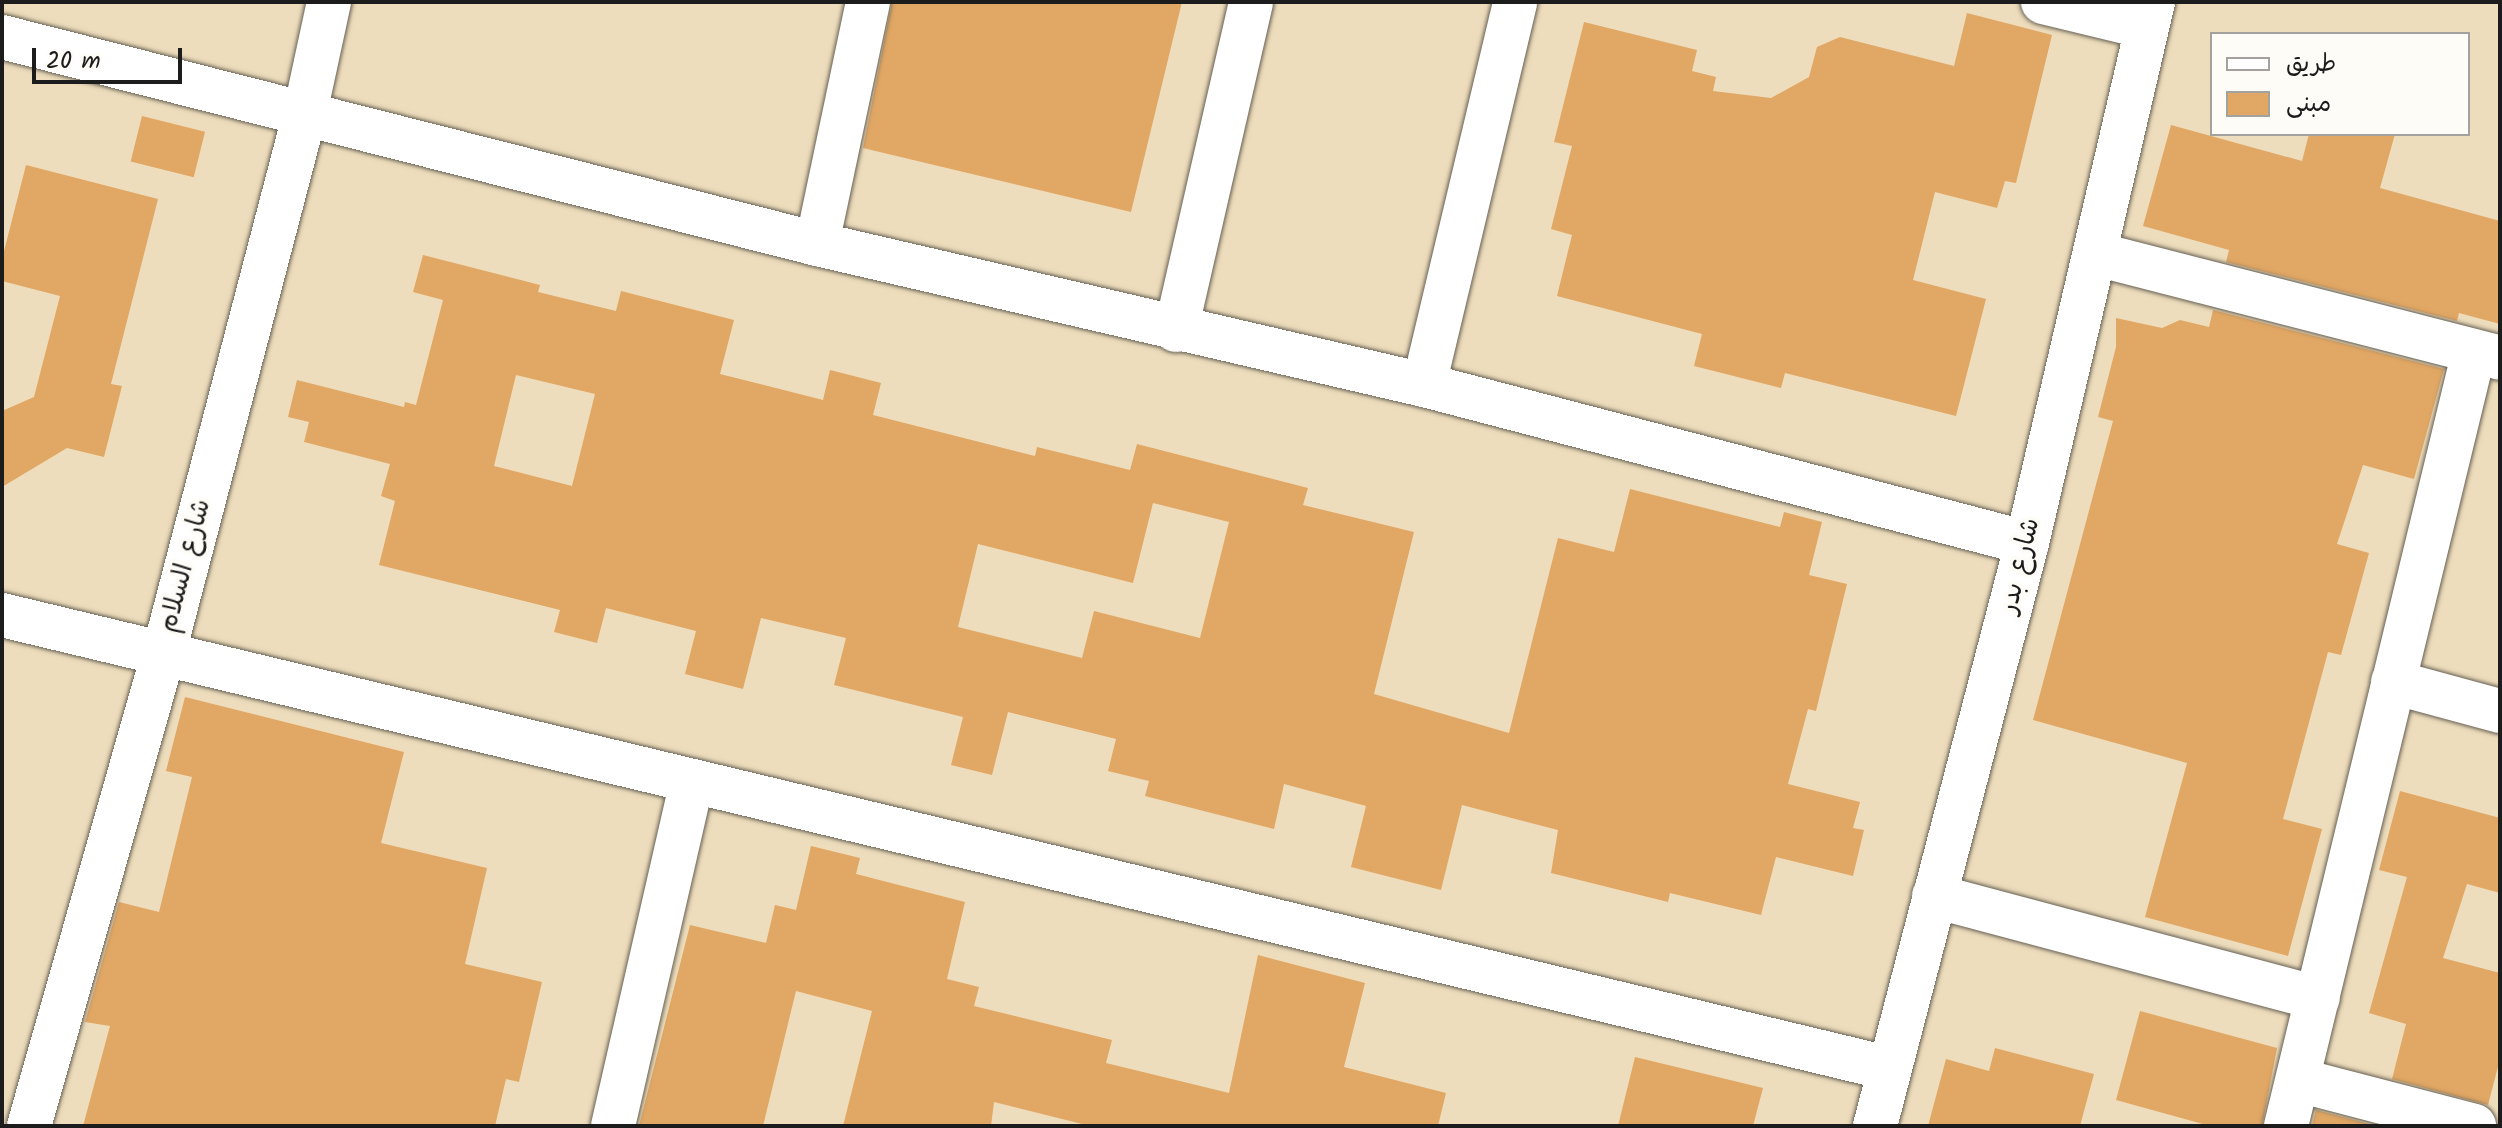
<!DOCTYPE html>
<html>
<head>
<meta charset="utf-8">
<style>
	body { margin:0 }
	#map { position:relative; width:2502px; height:1128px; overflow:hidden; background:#eeddbc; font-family:Kalam,"Playpen Sans Arabic",sans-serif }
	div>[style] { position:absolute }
	.building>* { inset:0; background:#e1a764; transform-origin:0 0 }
	.roads { filter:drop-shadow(0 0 2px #666054) drop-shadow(0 0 2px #666054) }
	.minor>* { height:44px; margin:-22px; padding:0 22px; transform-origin:22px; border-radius:22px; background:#fff }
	span { translate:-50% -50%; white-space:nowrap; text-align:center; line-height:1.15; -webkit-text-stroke:8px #fdfcf7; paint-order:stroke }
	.street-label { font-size:26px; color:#1c1c1c }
	.frame { position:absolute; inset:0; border:4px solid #1c1c1c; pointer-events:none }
	.legend { position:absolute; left:2210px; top:32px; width:260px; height:104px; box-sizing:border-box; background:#fdfcf7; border:2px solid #a3a29f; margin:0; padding:10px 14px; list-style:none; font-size:24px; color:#1c1c1c }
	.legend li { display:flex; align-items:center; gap:16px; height:40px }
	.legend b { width:40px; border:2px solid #a3a29f }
	.scale { position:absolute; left:32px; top:48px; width:150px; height:36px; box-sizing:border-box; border:4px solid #1c1c1c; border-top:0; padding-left:10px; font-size:24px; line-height:28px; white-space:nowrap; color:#1c1c1c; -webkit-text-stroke:6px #fdfcf7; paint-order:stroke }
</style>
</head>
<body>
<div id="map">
	<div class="building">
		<div style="clip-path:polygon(892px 2px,1182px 2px,1131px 212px,863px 148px)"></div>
		<div style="clip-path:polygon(1967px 13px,2052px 35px,2016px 183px,2005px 181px,1997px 208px,1935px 192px,1913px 280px,1986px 299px,1956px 416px,1785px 373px,1781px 388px,1694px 366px,1702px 334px,1557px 296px,1572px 235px,1551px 229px,1572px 146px,1554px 142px,1584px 22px,1697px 50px,1692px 71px,1716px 77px,1713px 91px,1771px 98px,1809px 77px,1817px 47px,1840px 37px,1954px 66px)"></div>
		<div style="left:142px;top:116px;width:65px;height:47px;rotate:14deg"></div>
		<div style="clip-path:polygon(2171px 125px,2302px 161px,2309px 134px,2395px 134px,2380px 188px,2500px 221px,2500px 324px,2459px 313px,2457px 321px,2226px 262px,2229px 250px,2143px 226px)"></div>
		<div style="clip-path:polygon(26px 165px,158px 199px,111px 384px,122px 386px,104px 457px,67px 448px,2px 487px,2px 411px,34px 397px,60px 296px,2px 281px,2px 259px)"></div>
		<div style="clip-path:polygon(evenodd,423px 255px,540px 285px,538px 292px,616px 311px,621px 291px,734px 320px,720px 374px,823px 400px,830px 370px,881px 383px,873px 415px,1035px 456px,1037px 447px,1130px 470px,1137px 444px,1308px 488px,1303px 505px,1414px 532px,1374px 694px,1509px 733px,1558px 538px,1614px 552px,1630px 489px,1780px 527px,1784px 512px,1822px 522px,1809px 575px,1847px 584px,1816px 711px,1808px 709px,1788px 784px,1860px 802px,1853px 828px,1864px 830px,1853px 876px,1776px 857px,1761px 915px,1670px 893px,1668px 902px,1551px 873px,1558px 830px,1462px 805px,1441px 890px,1351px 867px,1366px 806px,1284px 784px,1274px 829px,1145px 796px,1149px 781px,1108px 771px,1116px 739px,1008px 712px,992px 775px,951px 765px,963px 717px,834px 685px,846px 638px,761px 618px,743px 689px,685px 674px,696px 631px,606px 608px,597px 643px,554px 632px,560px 610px,379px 565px,395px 501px,381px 496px,390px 464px,304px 442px,309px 422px,288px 417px,297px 380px,404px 407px,405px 402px,416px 405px,443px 300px,413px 292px,423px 255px,516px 375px,595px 394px,572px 486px,494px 466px,516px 375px,423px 255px,1153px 503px,1229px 522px,1200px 638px,1094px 611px,1082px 658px,958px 627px,978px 544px,1133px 583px,1153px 503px)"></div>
		<div style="clip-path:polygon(2213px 310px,2444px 369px,2414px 479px,2363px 465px,2337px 544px,2369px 553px,2341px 655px,2328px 652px,2283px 819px,2322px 829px,2288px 956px,2145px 917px,2187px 763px,2033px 720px,2113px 421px,2098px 417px,2116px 347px,2116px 318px,2162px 328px,2180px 320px,2209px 327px)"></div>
		<div style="clip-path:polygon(185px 697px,404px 752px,381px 843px,487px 868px,465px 964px,542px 982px,519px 1082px,506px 1079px,495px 1126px,83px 1126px,110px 1026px,85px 1022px,119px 902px,159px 912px,192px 777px,166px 771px)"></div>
		<div style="clip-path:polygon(2400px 791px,2500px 818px,2500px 893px,2467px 884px,2443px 958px,2500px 973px,2500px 1059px,2488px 1105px,2392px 1079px,2406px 1024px,2369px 1013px,2407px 877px,2379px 870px)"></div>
		<div style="clip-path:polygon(811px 846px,860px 858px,856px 874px,965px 902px,947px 979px,979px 987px,974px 1006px,1112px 1040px,1106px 1063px,1229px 1093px,1258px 955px,1365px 983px,1344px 1067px,1446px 1093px,1438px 1126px,1090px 1126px,994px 1102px,991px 1126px,843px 1126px,872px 1011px,796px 991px,763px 1126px,639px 1126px,690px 925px,766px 943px,775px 905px,796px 910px)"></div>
		<div style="clip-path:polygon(2140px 1011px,2277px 1048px,2262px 1126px,2210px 1126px,2116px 1100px)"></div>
		<div style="clip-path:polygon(1995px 1048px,2094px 1074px,2080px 1126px,1928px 1126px,1946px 1059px,1989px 1071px)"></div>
		<div style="clip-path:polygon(1635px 1057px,1763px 1088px,1753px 1126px,1618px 1126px)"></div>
		<div style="clip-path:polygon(2316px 1110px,2369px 1124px,2369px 1126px,2312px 1126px)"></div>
	</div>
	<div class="roads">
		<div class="minor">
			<div style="left:2043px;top:2px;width:106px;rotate:13.6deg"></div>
			<div style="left:2px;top:37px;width:841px;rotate:14.25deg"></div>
			<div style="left:817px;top:244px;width:623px;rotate:13.08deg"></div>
			<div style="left:1424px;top:385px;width:623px;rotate:14.68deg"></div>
			<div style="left:817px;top:244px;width:247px;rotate:-78.1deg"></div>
			<div style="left:2096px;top:254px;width:417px;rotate:14.4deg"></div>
			<div style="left:1176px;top:330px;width:336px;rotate:-77.1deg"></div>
			<div style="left:1424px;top:385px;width:394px;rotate:-76.6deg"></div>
			<div style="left:2px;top:615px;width:1940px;rotate:13.51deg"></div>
			<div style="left:2393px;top:682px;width:111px;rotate:15.2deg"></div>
			<div style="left:1934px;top:896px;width:397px;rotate:14.9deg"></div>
			<div style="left:2298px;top:1080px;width:182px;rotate:14.6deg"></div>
			<div style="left:29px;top:1126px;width:489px;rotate:-74.1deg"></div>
			<div style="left:163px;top:656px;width:561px;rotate:-75.34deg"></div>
			<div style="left:305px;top:113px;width:114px;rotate:-77.8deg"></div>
			<div style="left:613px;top:1126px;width:350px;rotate:-77.1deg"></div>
			<div style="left:1875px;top:1126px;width:602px;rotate:-75.39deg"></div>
			<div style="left:2027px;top:543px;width:555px;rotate:-76.89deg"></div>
			<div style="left:2286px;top:1126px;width:797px;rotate:-76.36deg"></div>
		</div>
	</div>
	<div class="street-label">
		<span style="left:186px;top:566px;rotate:-75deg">شارع السلام</span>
		<span style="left:2021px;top:566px;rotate:-76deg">شارع بدر</span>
	</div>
	<div class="frame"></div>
	<ul class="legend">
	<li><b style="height:10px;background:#fff"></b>طريق</li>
	<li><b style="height:22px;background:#e1a764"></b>مبنى</li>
	</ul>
	<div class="scale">20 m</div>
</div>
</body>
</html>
